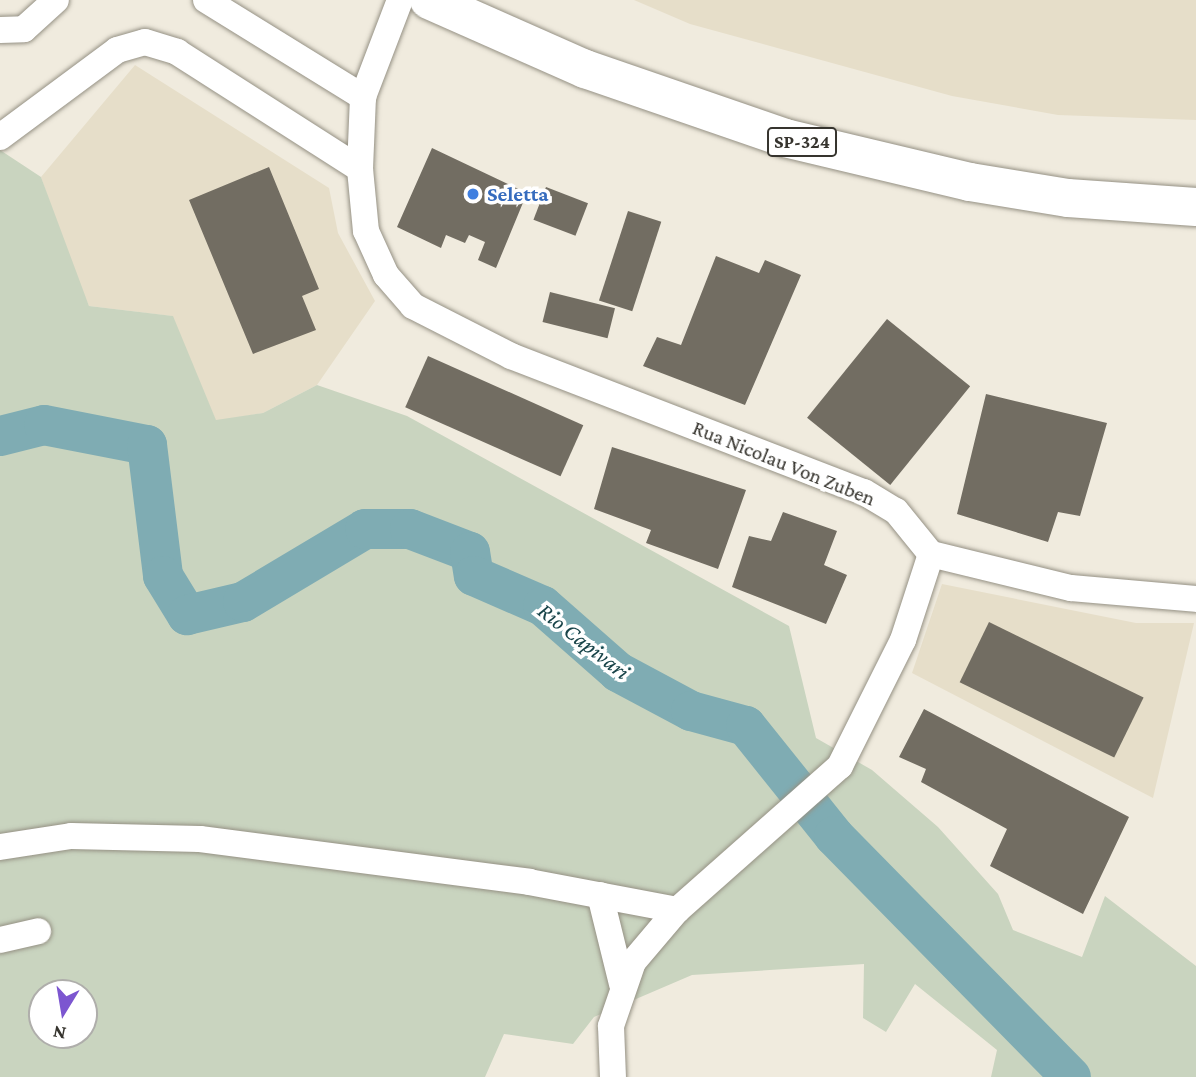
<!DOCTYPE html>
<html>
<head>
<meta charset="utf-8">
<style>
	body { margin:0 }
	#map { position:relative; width:1196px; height:1077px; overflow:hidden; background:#f0ebde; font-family:"Crimson Pro",serif }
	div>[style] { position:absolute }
	.built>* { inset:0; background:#e6dec9 }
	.green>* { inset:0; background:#c9d4bf }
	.river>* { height:40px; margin:-20px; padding:0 20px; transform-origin:20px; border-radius:20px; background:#7facb3 }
	.building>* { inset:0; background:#726d62; transform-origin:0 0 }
	.roads { filter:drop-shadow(0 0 2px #959184) drop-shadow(0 0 2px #959184) }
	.minor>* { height:26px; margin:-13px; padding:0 13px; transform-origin:13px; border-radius:13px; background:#fff }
	.highway>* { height:38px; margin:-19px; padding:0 19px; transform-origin:19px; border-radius:19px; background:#fff }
	.dots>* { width:19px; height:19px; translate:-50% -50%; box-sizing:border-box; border:4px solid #fff; border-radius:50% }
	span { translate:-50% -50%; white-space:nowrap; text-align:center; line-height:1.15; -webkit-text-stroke:7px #fff; paint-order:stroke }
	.shield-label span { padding:2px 5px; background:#fff; border:2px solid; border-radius:5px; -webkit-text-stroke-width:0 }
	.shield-label { font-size:19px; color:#36342e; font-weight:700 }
	.shop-label { font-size:21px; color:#366cbe; font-weight:700 }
	.left { translate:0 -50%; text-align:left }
	.street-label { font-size:21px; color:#36342e }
	.water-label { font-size:23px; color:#194449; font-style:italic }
	.north { position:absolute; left:28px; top:979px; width:70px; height:70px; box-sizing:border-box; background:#fff; border:2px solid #afaeab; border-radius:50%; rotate:191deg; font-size:19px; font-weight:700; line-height:28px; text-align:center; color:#36342e }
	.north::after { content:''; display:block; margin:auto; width:24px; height:32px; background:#7c56d0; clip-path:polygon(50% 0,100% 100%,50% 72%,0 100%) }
</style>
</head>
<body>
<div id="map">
	<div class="built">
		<div style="clip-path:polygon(634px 0,1196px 0,1196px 120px,1058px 115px,952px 96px,690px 24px)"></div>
		<div style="clip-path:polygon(135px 65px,329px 188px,338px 233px,375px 301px,317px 385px,263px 413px,216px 421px,172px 316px,89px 306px,70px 262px,41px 177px)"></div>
		<div style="clip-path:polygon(942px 584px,1136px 623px,1194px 623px,1153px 798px,912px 673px)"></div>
	</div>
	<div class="green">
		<div style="clip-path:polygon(evenodd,0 150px,41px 177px,89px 306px,173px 316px,216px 420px,263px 413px,317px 385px,407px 416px,789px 626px,816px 738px,872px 770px,938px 827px,998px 894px,1013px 930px,1082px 957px,1105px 896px,1196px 966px,1196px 1077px,991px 1077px,997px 1050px,915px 984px,886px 1032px,863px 1018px,864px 964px,692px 975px,594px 1017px,573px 1044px,504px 1034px,485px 1077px,0 1077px,0 150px,42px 993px,84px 993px,84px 1035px,42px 1035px,42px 993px)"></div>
	</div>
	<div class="river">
		<div style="left:0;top:436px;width:45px;rotate:-14deg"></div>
		<div style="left:44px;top:425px;width:105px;rotate:11deg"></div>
		<div style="left:147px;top:445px;width:132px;rotate:83deg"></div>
		<div style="left:163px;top:576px;width:46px;rotate:58.4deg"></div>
		<div style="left:187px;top:615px;width:57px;rotate:-13.1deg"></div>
		<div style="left:243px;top:602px;width:142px;rotate:-30.9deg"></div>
		<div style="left:365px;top:529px;width:45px"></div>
		<div style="left:410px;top:529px;width:64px;rotate:21deg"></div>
		<div style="left:470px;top:552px;width:24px;rotate:81deg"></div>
		<div style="left:474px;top:576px;width:75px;rotate:23.5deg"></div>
		<div style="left:543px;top:606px;width:100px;rotate:41.3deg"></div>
		<div style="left:618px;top:672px;width:83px;rotate:28.1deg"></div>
		<div style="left:691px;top:711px;width:57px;rotate:15.3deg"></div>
		<div style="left:746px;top:726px;width:141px;rotate:51.3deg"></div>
		<div style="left:834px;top:836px;width:338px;rotate:45.5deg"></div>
	</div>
	<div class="building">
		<div style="clip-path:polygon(432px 148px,527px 193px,496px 268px,478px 260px,485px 242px,469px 235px,465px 243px,446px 235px,441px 248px,397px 227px)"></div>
		<div style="clip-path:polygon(269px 167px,319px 289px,302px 296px,316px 330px,253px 354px,189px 200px)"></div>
		<div style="left:546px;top:187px;width:45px;height:35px;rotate:21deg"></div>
		<div style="left:628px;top:211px;width:35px;height:94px;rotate:18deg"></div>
		<div style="clip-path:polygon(716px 256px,759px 273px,765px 260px,801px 275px,745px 405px,643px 366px,657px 337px,681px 345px)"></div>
		<div style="left:550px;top:292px;width:67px;height:31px;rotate:14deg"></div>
		<div style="left:887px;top:319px;width:107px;height:127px;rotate:39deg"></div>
		<div style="left:428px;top:356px;width:170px;height:56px;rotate:24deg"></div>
		<div style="clip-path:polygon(986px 394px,1107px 423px,1080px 516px,1058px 512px,1048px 542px,957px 514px)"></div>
		<div style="clip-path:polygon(612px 447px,746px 490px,718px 569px,646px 543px,651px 530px,594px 509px)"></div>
		<div style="clip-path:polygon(783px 512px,837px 531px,824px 565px,847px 575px,826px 624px,732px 587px,749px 536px,771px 541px)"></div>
		<div style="left:989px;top:622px;width:172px;height:67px;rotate:26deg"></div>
		<div style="clip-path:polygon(924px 709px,1129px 817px,1083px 914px,990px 866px,1007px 829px,921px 782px,926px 769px,899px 757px)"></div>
	</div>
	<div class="roads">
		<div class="minor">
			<div style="left:206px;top:0;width:185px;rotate:31.7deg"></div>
			<div style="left:400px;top:0;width:104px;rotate:110.9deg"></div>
			<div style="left:363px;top:97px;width:72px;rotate:92.4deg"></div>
			<div style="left:360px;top:169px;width:62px;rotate:84.5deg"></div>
			<div style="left:366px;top:231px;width:48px;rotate:65.6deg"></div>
			<div style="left:386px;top:275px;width:41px;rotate:48.9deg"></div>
			<div style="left:413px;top:306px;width:110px;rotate:27deg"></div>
			<div style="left:511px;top:356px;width:378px;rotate:21.1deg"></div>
			<div style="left:864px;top:492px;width:37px;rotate:31deg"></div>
			<div style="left:896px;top:511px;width:55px;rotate:50.9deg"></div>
			<div style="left:931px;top:554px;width:90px;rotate:108deg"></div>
			<div style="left:903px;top:640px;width:141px;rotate:116.6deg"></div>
			<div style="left:840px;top:766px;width:217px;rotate:138.5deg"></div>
			<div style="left:677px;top:910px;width:68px;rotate:130.2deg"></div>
			<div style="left:633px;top:962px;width:68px;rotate:109deg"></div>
			<div style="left:611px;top:1026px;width:51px;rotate:87.8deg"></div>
			<div style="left:0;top:30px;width:24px;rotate:-2deg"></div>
			<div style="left:24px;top:29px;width:43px;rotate:-42.2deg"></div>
			<div style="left:0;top:137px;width:146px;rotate:-36.6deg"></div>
			<div style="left:117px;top:50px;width:29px;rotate:-16deg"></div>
			<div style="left:145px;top:42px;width:34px;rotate:17deg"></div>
			<div style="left:177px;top:52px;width:217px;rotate:32.6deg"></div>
			<div style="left:931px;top:554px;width:144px;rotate:13.7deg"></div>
			<div style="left:1071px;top:588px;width:125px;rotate:5deg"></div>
			<div style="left:0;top:847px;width:72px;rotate:-8.8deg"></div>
			<div style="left:71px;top:836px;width:129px;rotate:1.3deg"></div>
			<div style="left:200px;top:839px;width:332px;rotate:7.4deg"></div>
			<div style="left:529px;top:882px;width:151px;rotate:10.7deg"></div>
			<div style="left:600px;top:895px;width:92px;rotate:76.1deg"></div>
			<div style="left:0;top:940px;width:39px;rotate:-13deg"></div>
		</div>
		<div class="highway">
			<div style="left:429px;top:0;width:171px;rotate:23.9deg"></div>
			<div style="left:585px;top:69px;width:212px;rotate:19deg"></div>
			<div style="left:785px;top:138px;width:190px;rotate:13.4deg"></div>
			<div style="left:970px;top:182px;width:99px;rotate:9.3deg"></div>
			<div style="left:1068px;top:198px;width:128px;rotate:4deg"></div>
		</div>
	</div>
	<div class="dots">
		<div style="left:473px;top:194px;background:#3f7fe0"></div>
	</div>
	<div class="shield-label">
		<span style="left:802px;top:142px">SP-324</span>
	</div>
	<div class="shop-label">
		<span class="left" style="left:487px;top:194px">Seletta</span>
	</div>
	<div class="street-label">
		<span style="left:784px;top:463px;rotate:22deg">Rua Nicolau Von Zuben</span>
	</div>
	<div class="water-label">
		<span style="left:584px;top:641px;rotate:38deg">Rio Capivari</span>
	</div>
	<div class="north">N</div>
</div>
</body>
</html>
